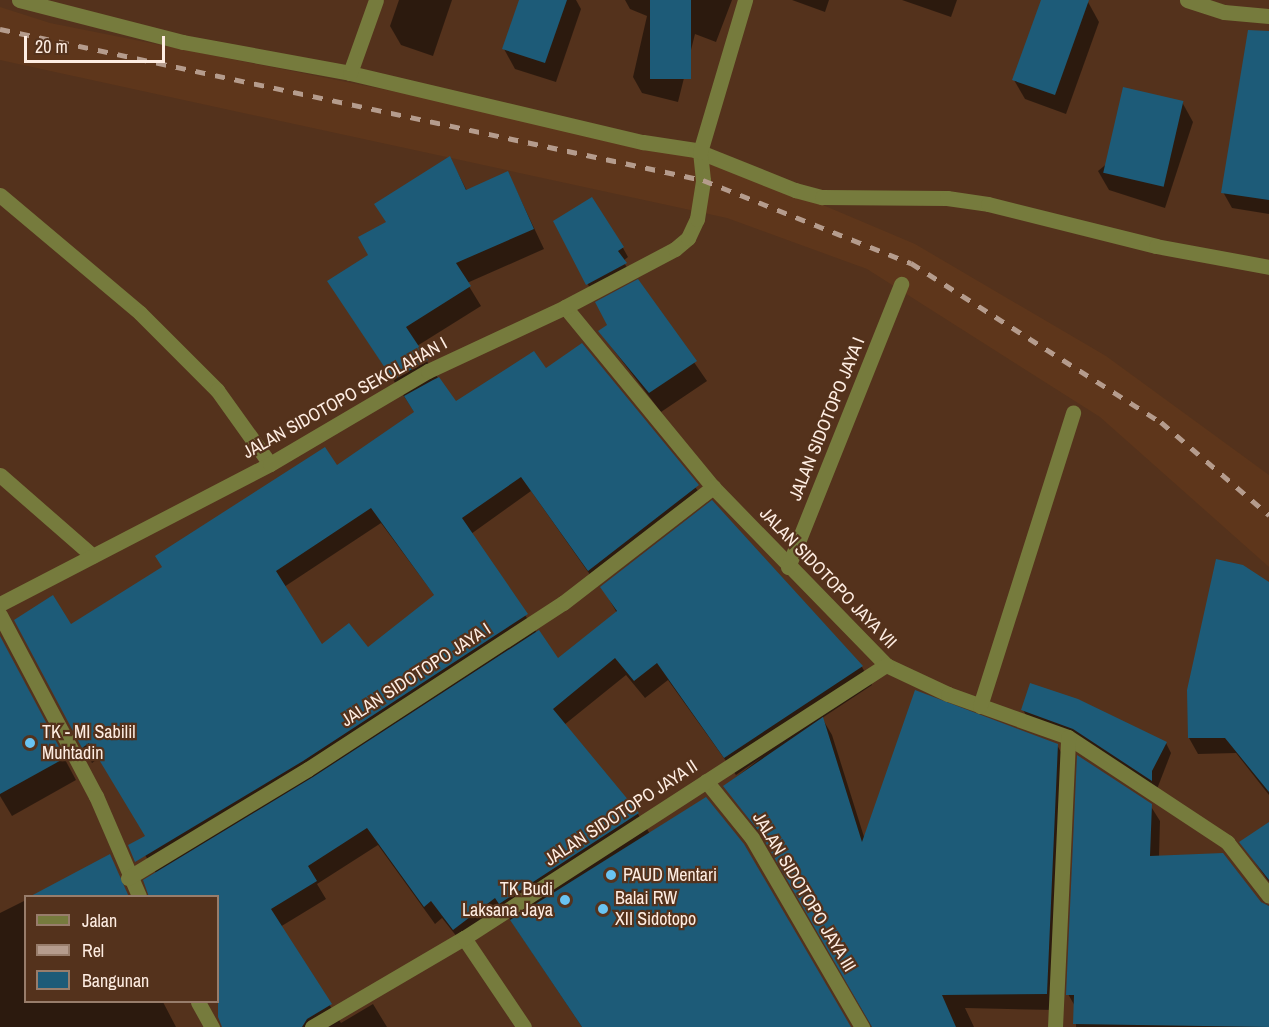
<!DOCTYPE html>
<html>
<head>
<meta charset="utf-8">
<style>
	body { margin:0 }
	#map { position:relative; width:1269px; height:1027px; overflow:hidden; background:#54321c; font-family:"Archivo Narrow",sans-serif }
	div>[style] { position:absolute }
	.built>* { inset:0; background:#5e361b }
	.shadow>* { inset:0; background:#0007 }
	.building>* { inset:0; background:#1d5b78; transform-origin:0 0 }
	.minor>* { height:15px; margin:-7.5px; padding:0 7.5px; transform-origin:7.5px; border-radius:7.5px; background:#767b3d }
	.rail>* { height:4.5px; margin-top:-2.25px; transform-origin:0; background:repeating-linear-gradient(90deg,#b59c8d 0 10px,transparent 0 20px) }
	.dots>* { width:16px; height:16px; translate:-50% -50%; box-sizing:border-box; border:3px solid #54321c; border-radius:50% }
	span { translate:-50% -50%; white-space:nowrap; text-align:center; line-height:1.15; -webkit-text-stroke:4.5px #54321c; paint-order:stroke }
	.street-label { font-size:18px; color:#feede2 }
	.poi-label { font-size:18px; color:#feede2 }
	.left { translate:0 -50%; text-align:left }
	.right { translate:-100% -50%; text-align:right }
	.legend { position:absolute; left:24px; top:895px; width:195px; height:108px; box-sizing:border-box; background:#54321c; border:2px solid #987d6b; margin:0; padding:8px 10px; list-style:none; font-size:18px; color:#feede2 }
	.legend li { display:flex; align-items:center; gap:12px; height:30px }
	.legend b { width:30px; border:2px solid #987d6b }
	.scale { position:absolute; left:24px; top:36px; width:141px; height:27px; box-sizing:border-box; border:3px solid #feede2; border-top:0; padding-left:8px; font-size:18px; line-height:21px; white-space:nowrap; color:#feede2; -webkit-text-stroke:4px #54321c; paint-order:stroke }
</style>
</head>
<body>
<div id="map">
	<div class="built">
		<div style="clip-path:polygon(0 7px,50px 23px,698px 152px,915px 244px,1106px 356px,1269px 475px,1269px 567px,1100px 417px,867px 269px,727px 218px,0 60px)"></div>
	</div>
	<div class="shadow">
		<div style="clip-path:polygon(399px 0,452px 0,433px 56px,401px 45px,390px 26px)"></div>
		<div style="clip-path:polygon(520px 0,576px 0,581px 9px,556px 82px,515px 69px,504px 49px)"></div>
		<div style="clip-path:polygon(625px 0,732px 0,716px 42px,695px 34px,678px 102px,642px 93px,633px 77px,647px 16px,630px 9px)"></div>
		<div style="clip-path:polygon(792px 0,829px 0,825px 12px)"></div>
		<div style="clip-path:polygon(902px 0,957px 0,951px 17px)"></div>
		<div style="clip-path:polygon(1042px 0,1088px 2px,1099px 22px,1066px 114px,1025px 99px,1014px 80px)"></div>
		<div style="clip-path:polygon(1269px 61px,1269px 214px,1232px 208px,1223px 192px)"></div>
		<div style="clip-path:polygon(1182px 102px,1193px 122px,1165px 208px,1109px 190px,1098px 171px)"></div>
		<div style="clip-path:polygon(evenodd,450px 158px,467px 191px,508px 173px,544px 249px,467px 283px,481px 306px,417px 346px,455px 404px,545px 370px,581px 345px,707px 502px,598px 586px,531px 491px,471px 534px,537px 633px,558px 660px,617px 613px,602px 587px,712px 502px,862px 667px,872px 685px,822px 718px,832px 735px,865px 840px,1057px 745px,1066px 761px,1055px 1010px,965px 1008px,974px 1027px,872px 1027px,771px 849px,725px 786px,762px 757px,736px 775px,668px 680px,645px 698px,626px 675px,564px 725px,638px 814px,650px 834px,849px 1027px,582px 1027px,507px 915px,465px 947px,442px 918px,435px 924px,378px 845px,317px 884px,326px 899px,280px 927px,341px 1023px,373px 1004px,387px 1027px,258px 1027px,218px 966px,218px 896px,167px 891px,137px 842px,147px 837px,99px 758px,92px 763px,16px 621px,71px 626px,336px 467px,415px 413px,329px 282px,370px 255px,387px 223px,450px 158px,381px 523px,435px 596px,368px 649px,321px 646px,284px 587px,381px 523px)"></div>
		<div style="clip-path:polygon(555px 222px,623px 248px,628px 257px,623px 261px,631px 274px,593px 294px)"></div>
		<div style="clip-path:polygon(638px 281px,707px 381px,661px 412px,600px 332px,609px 325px)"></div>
		<div style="clip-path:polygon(1269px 584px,1269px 795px,1236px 753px,1198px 754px,1189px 738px)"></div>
		<div style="clip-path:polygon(0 638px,76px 780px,12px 816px,0 796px)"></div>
		<div style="clip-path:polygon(1023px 710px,1166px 743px,1171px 753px,1157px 789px,1029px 720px)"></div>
		<div style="clip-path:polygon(1150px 805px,1160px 821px,1159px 857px,1269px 906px,1269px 1027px,1076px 1027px,1076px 1008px,1068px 994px)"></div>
		<div style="clip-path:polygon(1269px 824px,1269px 882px,1241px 842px)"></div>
		<div style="clip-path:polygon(26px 900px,26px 1002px,163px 1002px,176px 1027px,0 1027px,0 913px)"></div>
	</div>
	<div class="building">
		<div style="clip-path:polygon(519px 0,567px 0,545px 63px,502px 49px)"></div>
		<div style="left:650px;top:0;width:41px;height:79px"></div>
		<div style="clip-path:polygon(1041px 0,1089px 0,1055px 95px,1012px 80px)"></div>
		<div style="clip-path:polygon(1248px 30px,1269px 31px,1269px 200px,1221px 193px)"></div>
		<div style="left:1123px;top:87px;width:62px;height:88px;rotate:13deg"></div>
		<div style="clip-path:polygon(450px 156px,466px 190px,508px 171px,534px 229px,456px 263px,471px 286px,406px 327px,428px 360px,393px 380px,327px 281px,368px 255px,358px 237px,386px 222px,374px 204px)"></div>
		<div style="clip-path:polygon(592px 197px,624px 247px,618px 251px,627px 263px,586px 285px,553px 221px)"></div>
		<div style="clip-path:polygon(638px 279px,697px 361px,649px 393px,598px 331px,607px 325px,595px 302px)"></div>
		<div style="clip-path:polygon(evenodd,582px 343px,699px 485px,588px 571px,521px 477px,462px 518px,528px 614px,303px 761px,135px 862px,128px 845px,145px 836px,89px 743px,82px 748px,14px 620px,53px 595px,71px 624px,162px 567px,155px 556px,325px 447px,337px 465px,414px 412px,404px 396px,433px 380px,439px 377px,456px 401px,534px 351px,546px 368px,582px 343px,371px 508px,434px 595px,368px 647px,349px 623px,322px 644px,276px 571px,371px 508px)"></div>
		<div style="clip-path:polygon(712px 500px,863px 666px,724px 758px,657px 663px,634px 681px,615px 658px,553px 709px,639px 813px,499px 904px,495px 898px,453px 930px,431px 901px,424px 907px,367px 828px,308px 866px,317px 881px,271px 909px,332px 1004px,307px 1019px,302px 1027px,222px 1027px,218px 1017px,218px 897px,149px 897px,143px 880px,313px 777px,539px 630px,558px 658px,617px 611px,600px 587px)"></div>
		<div style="clip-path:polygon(1216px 559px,1243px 565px,1269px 582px,1269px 792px,1225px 738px,1188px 738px,1187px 690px)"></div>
		<div style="clip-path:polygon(0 636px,65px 758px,0 794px)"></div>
		<div style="clip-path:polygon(1030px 683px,1078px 699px,1167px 742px,1152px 771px,1152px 781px,1073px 729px,1021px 710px)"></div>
		<div style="clip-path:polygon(915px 690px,1058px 744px,1047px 994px,942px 995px,956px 1027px,872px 1027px,760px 833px,723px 786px,823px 717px,862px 842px)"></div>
		<div style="clip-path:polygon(1077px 755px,1152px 804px,1150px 856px,1223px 853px,1261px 902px,1269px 906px,1269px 1027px,1073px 1024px,1074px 995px,1066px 995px)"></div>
		<div style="clip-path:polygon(706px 797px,744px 844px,851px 1027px,582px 1027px,510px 920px)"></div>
		<div style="clip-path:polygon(1269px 822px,1269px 880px,1239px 842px)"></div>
		<div style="clip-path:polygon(110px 854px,129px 897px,29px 897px)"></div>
	</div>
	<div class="minor">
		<div style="left:19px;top:0;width:169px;rotate:14.4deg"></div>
		<div style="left:183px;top:42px;width:170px;rotate:10.5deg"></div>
		<div style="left:350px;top:73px;width:301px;rotate:13.3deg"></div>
		<div style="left:643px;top:142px;width:53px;rotate:8.7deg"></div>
		<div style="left:695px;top:150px;width:108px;rotate:21.8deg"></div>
		<div style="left:795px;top:190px;width:28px;rotate:15deg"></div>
		<div style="left:822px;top:197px;width:125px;rotate:0.5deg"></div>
		<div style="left:947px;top:198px;width:41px;rotate:8.3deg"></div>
		<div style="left:988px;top:204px;width:173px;rotate:14deg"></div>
		<div style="left:1156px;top:246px;width:115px;rotate:10.5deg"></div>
		<div style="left:1187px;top:0;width:39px;rotate:18deg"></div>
		<div style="left:1224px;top:12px;width:45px;rotate:5.1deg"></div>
		<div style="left:350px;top:73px;width:77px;rotate:-70.4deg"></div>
		<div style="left:0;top:195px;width:183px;rotate:40.1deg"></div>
		<div style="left:140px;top:313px;width:109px;rotate:45deg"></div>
		<div style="left:217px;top:390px;width:91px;rotate:54.4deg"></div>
		<div style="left:565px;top:307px;width:233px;rotate:50.6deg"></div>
		<div style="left:713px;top:487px;width:248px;rotate:45.8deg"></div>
		<div style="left:886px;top:665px;width:68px;rotate:25.1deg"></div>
		<div style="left:948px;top:694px;width:127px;rotate:19.7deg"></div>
		<div style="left:1068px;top:737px;width:191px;rotate:33.4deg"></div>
		<div style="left:1227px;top:842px;width:68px;rotate:52.1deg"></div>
		<div style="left:0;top:475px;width:123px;rotate:41.1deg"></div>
		<div style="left:788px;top:567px;width:305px;rotate:-68.2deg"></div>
		<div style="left:0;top:604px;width:304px;rotate:-27.4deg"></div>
		<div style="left:270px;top:464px;width:183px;rotate:-30.5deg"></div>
		<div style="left:428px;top:371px;width:151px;rotate:-25deg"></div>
		<div style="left:565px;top:307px;width:124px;rotate:-27.8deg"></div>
		<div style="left:675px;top:249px;width:17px;rotate:-40deg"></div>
		<div style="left:688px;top:238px;width:21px;rotate:-65deg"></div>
		<div style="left:697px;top:219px;width:39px;rotate:-81deg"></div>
		<div style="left:703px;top:180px;width:28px;rotate:-96deg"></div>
		<div style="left:700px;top:152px;width:159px;rotate:-73.5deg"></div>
		<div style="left:0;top:615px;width:205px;rotate:62.1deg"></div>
		<div style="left:96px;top:796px;width:109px;rotate:66.7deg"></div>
		<div style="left:980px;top:706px;width:308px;rotate:-72.4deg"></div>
		<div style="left:706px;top:781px;width:73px;rotate:51.1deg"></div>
		<div style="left:752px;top:838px;width:219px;rotate:59.8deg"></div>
		<div style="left:128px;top:878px;width:210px;rotate:-31.2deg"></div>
		<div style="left:308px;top:769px;width:304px;rotate:-33.1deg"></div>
		<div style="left:563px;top:603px;width:190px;rotate:-37.7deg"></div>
		<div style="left:464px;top:938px;width:107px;rotate:56deg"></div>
		<div style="left:198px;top:1002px;width:29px;rotate:61deg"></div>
		<div style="left:312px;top:1027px;width:176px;rotate:-30.4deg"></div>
		<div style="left:464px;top:938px;width:503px;rotate:-32.9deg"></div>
		<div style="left:1055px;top:1027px;width:290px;rotate:-87.4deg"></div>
	</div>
	<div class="rail">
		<div style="left:0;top:29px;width:719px;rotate:12.12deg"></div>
		<div style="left:703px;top:180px;width:224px;rotate:21.8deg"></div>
		<div style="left:911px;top:263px;width:296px;rotate:32.5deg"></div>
		<div style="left:1161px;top:422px;width:143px;rotate:40.7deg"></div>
	</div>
	<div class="dots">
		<div style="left:30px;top:743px;background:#6ac3f1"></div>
		<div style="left:611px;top:875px;background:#6ac3f1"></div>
		<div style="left:565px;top:900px;background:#6ac3f1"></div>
		<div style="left:603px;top:909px;background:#6ac3f1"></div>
	</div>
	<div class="street-label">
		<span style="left:345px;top:398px;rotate:-29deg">JALAN SIDOTOPO SEKOLAHAN I</span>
		<span style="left:827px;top:419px;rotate:-68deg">JALAN SIDOTOPO JAYA I</span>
		<span style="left:828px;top:578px;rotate:46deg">JALAN SIDOTOPO JAYA VII</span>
		<span style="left:416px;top:675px;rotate:-33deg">JALAN SIDOTOPO JAYA I</span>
		<span style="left:621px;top:813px;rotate:-33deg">JALAN SIDOTOPO JAYA II</span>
		<span style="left:804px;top:892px;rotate:59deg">JALAN SIDOTOPO JAYA III</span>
	</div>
	<div class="poi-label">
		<span class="left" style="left:42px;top:743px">TK - MI Sabilil<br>Muhtadin</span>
		<span class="left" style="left:623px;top:875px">PAUD Mentari</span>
		<span class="right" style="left:553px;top:900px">TK Budi<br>Laksana Jaya</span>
		<span class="left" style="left:615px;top:909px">Balai RW<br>XII Sidotopo</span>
	</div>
	<ul class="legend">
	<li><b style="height:8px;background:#767b3d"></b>Jalan</li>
	<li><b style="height:8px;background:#b59c8d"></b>Rel</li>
	<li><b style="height:16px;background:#1d5b78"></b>Bangunan</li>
	</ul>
	<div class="scale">20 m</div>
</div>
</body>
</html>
